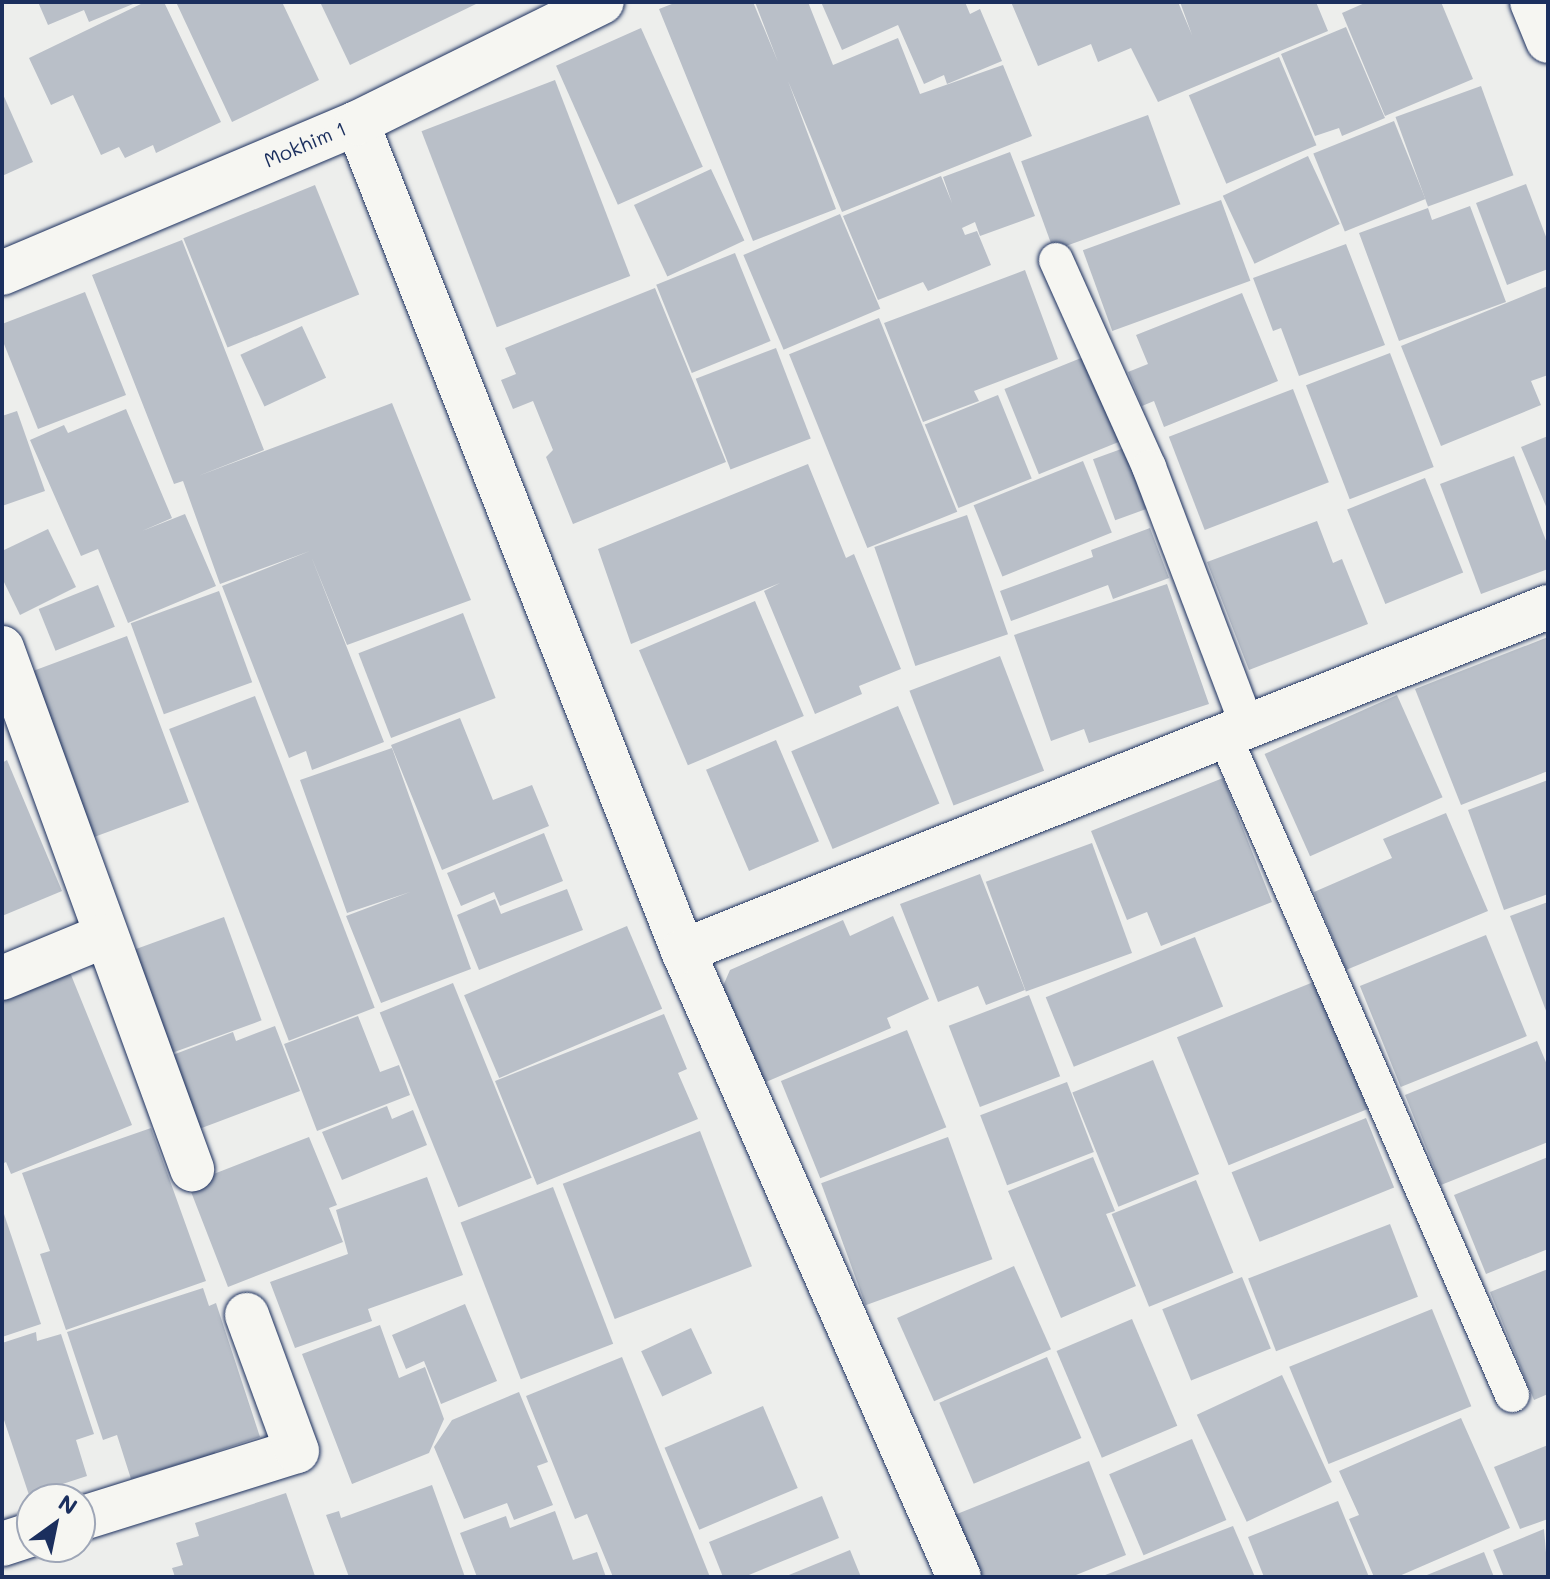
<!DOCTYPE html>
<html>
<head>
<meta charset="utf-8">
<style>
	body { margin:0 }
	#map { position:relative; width:1550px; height:1579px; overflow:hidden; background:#edeeec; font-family:Mali,sans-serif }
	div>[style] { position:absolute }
	.building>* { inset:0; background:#b9bfc8; transform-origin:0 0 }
	.roads { filter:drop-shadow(0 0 2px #1b2f5e) drop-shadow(0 0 2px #1b2f5e) }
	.lane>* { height:34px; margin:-17px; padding:0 17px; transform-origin:17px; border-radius:17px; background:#f6f6f2 }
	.street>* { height:44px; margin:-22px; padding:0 22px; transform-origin:22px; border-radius:22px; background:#f6f6f2 }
	.secondary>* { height:44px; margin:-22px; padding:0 22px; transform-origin:22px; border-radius:22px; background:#f6f6f2 }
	span { translate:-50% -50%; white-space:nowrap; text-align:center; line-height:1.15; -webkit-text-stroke:8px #f6f6f2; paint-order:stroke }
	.street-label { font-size:20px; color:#1b2f5e }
	.frame { position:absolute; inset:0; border:4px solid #1b2f5e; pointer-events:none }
	.north { position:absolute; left:16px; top:1483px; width:80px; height:80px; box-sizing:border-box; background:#f6f6f2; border:2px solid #9ea6b7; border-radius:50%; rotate:33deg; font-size:22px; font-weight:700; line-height:32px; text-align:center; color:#1b2f5e }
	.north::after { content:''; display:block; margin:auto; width:28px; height:36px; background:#1b2f5e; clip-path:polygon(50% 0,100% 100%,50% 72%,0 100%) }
</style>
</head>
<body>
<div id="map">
	<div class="building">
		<div style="clip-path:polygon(38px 2px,138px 2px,89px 22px,84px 10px,48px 25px)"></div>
		<div style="clip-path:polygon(145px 2px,164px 2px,221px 122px,156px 153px,153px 145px,125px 158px,119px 147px,101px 155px,73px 95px,51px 105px,29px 58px)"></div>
		<div style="clip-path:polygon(176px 2px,282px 2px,319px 80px,232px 122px)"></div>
		<div style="clip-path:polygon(320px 2px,475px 2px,476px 4px,350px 65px)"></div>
		<div style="clip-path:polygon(677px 2px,753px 2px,778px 62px,755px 2px,808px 2px,833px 65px,898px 38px,920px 94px,1003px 65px,1032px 136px,842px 212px,788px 81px,836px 209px,753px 241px,659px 9px)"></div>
		<div style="clip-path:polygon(821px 2px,965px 2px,970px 14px,980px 9px,1002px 61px,947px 84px,944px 75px,924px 84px,898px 25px,842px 50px)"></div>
		<div style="clip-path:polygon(1011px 2px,1178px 2px,1192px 35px,1180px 2px,1316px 2px,1328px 31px,1158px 102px,1131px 48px,1098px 62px,1091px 44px,1038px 66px)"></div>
		<div style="clip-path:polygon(1367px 2px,1441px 2px,1473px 79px,1385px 116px,1342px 13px)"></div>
		<div style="clip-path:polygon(1346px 27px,1385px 118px,1342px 136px,1339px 128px,1315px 136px,1281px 54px)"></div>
		<div style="left:641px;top:28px;width:152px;height:93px;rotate:66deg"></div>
		<div style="left:1279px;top:57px;width:96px;height:98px;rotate:67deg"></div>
		<div style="left:555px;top:80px;width:210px;height:143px;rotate:69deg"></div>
		<div style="left:1481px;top:86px;width:95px;height:91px;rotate:70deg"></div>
		<div style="clip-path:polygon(2px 92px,33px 162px,2px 176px)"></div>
		<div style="left:1148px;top:115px;width:95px;height:135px;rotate:70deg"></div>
		<div style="left:1394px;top:121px;width:84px;height:87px;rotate:68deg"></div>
		<div style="clip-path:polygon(1010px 152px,1035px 216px,980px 236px,975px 222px,962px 228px,965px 235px,977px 231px,991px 265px,928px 291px,923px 282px,878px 300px,843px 216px,941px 176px,952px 203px,943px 177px)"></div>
		<div style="left:1308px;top:156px;width:75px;height:94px;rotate:65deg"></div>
		<div style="left:711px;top:169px;width:79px;height:85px;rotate:65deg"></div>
		<div style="clip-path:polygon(1526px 184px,1548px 242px,1548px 269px,1507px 285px,1476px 203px)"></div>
		<div style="left:315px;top:185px;width:118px;height:142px;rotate:68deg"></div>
		<div style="left:1221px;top:200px;width:86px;height:147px;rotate:70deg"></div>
		<div style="clip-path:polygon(1470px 206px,1506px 302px,1399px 341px,1359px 233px,1428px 208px,1432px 220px)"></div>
		<div style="left:840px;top:214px;width:103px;height:105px;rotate:67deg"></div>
		<div style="clip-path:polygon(182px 240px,264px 450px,198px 476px,392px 403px,471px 600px,347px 645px,311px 556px,384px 742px,312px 770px,306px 751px,289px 758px,222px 586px,310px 551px,220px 584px,183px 481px,174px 484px,92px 275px)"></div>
		<div style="clip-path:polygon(1346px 244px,1385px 345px,1299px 376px,1281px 328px,1273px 331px,1253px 278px)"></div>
		<div style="left:735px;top:253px;width:95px;height:85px;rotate:68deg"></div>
		<div style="clip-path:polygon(1025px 270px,1058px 359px,974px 391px,979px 401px,923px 422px,884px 323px)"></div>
		<div style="clip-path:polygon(1548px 286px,1548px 375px,1531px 381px,1541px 405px,1441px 446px,1401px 346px)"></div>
		<div style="clip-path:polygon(655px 288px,726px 462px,573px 524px,546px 457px,553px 450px,533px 401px,513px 409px,501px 380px,516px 374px,505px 348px)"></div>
		<div style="clip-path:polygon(85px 292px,126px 395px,38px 429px,2px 339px,2px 324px)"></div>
		<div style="clip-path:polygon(1242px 293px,1278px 381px,1164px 427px,1154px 401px,1142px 406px,1128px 372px,1148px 364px,1136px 335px)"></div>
		<div style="left:879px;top:318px;width:209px;height:97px;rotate:68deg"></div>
		<div style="left:302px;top:326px;width:57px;height:68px;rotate:65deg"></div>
		<div style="left:776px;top:348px;width:97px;height:86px;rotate:69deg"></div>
		<div style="left:1390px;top:353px;width:122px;height:90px;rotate:69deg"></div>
		<div style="left:1086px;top:356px;width:92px;height:88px;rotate:68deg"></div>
		<div style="left:1293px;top:389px;width:100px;height:133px;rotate:69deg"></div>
		<div style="left:998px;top:395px;width:90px;height:79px;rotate:68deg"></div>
		<div style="clip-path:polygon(126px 409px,172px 518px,142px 531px,185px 514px,216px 586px,128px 623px,98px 549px,81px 556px,30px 440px,64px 425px,68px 433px)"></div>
		<div style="clip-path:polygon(17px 411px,45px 491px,2px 506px,2px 416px)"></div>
		<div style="clip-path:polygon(1548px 436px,1548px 511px,1521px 447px)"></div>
		<div style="left:1124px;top:448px;width:65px;height:33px;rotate:70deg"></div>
		<div style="clip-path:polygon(1514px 456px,1548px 546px,1548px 569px,1481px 594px,1440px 484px)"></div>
		<div style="left:1083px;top:461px;width:77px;height:118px;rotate:68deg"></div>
		<div style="clip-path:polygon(808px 464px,846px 558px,854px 554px,901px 669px,859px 686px,862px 694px,815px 714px,764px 591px,780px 583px,631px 644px,598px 549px)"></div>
		<div style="left:1425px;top:478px;width:102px;height:84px;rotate:68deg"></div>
		<div style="left:967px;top:515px;width:126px;height:98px;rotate:71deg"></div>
		<div style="clip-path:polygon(1317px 521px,1333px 563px,1342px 559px,1368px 624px,1249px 670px,1207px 562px)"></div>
		<div style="clip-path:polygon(1150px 528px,1169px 578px,1113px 599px,1108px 585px,1011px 621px,1000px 591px,1093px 557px,1091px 550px)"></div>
		<div style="clip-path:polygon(48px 529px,76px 587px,20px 615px,2px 578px,2px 551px)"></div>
		<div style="clip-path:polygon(1167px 584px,1209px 704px,1089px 743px,1084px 729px,1051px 741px,1014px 635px)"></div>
		<div style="left:98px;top:585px;width:45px;height:64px;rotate:68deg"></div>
		<div style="left:219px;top:591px;width:97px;height:94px;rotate:70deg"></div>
		<div style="left:755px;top:601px;width:125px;height:126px;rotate:67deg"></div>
		<div style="left:463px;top:613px;width:91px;height:112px;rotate:69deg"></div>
		<div style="clip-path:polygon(127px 636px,189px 802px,86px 840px,64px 783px,74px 780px,33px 671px)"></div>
		<div style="clip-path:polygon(1548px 637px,1548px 771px,1461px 805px,1415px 689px)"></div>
		<div style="left:1000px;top:656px;width:123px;height:97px;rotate:69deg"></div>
		<div style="left:1397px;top:695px;width:112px;height:145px;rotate:66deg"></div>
		<div style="left:255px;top:696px;width:334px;height:92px;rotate:69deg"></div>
		<div style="left:898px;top:706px;width:106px;height:116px;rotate:67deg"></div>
		<div style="clip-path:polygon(460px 718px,493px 800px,532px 785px,549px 826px,442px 870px,391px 745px)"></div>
		<div style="left:776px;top:740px;width:110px;height:76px;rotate:67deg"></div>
		<div style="clip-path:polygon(392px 748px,471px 969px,381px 1003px,346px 916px,410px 892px,347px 913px,300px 780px)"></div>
		<div style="clip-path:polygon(7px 760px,62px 891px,2px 916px,2px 763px)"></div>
		<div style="clip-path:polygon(1223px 778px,1272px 902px,1161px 946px,1147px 912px,1127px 920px,1091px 831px)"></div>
		<div style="clip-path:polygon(1548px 780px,1548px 894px,1504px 910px,1468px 810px)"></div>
		<div style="clip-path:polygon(1446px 813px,1488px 911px,1346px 970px,1314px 892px,1392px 858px,1383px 839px)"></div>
		<div style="clip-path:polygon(544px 833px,563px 881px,500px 906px,494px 892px,461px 906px,447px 873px)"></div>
		<div style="left:1092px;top:843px;width:117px;height:113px;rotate:70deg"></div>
		<div style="clip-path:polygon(980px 874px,1025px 990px,986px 1005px,978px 986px,938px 1002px,900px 904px)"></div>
		<div style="clip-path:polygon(567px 889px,583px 930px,479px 970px,457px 915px,495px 899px,501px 914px)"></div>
		<div style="clip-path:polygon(1548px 902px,1548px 1016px,1510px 916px)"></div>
		<div style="clip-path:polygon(893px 916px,929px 999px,887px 1018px,891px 1028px,759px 1085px,719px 995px,730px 970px,843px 920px,850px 936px)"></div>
		<div style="left:224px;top:917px;width:110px;height:106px;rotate:70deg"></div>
		<div style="left:627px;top:926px;width:90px;height:177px;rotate:67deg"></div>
		<div style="left:1486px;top:935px;width:109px;height:136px;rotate:68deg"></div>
		<div style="left:1195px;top:937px;width:75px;height:161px;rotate:68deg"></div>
		<div style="clip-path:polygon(67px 965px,132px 1125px,11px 1174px,6px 1162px,2px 1164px,2px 990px)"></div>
		<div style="left:1316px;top:981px;width:138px;height:150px;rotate:68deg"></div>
		<div style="left:453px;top:983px;width:210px;height:79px;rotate:68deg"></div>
		<div style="left:1029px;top:995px;width:87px;height:86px;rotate:69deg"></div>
		<div style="clip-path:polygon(664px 1014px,687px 1069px,678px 1073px,698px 1119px,537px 1185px,495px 1081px)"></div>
		<div style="clip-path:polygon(358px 1016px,380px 1072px,399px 1065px,410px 1095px,317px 1131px,284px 1044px)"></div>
		<div style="clip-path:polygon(275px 1026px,300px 1091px,199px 1129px,170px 1056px,233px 1032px,236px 1041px)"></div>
		<div style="left:907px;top:1030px;width:105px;height:136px;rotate:68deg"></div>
		<div style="clip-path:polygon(1537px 1041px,1548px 1067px,1548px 1142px,1441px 1185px,1405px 1095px)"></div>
		<div style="left:1153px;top:1060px;width:123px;height:87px;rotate:68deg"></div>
		<div style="left:1067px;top:1082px;width:75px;height:93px;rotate:69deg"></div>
		<div style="clip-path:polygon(387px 1106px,392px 1119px,413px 1110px,427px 1145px,342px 1180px,322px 1132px)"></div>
		<div style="left:1366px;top:1118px;width:75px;height:145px;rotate:68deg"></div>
		<div style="clip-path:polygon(151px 1128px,206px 1281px,66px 1330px,40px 1254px,50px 1251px,22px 1173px)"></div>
		<div style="left:700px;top:1131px;width:145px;height:147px;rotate:69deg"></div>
		<div style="clip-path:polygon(309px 1137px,337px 1205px,329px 1208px,343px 1242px,228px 1287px,188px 1184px)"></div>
		<div style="left:948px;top:1137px;width:130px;height:135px;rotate:70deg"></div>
		<div style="clip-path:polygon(1093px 1157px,1115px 1211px,1106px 1214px,1136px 1286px,1061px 1318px,1008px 1191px)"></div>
		<div style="clip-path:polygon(1548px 1157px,1548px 1249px,1486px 1274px,1454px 1195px)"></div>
		<div style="clip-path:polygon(427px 1177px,463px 1275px,368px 1309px,372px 1321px,295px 1348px,270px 1282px,348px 1254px,336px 1210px)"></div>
		<div style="left:1196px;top:1180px;width:100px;height:91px;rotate:68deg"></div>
		<div style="left:553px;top:1187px;width:168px;height:99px;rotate:69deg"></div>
		<div style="clip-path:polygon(2px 1208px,41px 1324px,2px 1337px)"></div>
		<div style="left:1390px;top:1224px;width:78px;height:152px;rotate:69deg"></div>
		<div style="left:1014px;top:1266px;width:91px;height:128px;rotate:66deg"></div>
		<div style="clip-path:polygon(1548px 1269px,1548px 1394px,1534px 1400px,1490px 1292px)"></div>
		<div style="left:1242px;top:1277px;width:77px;height:86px;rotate:68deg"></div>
		<div style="clip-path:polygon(203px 1288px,209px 1306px,216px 1303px,260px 1437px,215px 1452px,217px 1459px,186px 1469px,183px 1463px,131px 1479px,117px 1435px,103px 1440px,67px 1332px)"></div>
		<div style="clip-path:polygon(465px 1304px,497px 1381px,441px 1404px,424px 1361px,406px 1369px,392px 1335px)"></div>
		<div style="left:1432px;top:1309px;width:105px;height:154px;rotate:68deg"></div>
		<div style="left:1132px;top:1319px;width:116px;height:82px;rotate:67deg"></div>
		<div style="clip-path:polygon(380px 1325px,399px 1378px,425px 1367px,444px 1419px,429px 1453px,352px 1484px,302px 1354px)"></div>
		<div style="left:691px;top:1328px;width:50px;height:55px;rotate:65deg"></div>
		<div style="clip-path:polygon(36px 1332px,37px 1341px,61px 1334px,94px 1434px,76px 1440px,87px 1476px,29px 1495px,2px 1414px,2px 1343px)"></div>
		<div style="clip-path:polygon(622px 1357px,710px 1577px,613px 1577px,587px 1514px,575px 1519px,526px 1396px)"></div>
		<div style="left:1047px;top:1357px;width:88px;height:117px;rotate:67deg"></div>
		<div style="left:1282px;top:1375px;width:118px;height:94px;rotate:65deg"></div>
		<div style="clip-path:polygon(519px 1392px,548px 1462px,537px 1466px,553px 1505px,514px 1520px,507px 1503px,464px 1519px,434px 1447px,452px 1420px)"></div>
		<div style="left:763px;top:1406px;width:89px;height:107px;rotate:67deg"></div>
		<div style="clip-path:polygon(1461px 1418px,1510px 1528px,1397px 1577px,1374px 1577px,1349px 1519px,1359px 1515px,1339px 1471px)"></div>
		<div style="left:1192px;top:1439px;width:88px;height:90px;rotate:67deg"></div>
		<div style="clip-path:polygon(1548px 1445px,1548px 1519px,1520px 1529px,1494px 1467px)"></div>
		<div style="clip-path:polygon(1089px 1461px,1126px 1555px,1071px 1577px,976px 1577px,952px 1516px)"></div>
		<div style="clip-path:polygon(432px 1485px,465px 1577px,349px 1577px,326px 1515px,339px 1511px,341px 1518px)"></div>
		<div style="clip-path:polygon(286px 1493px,315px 1576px,175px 1577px,172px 1568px,183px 1565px,176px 1543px,199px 1536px,195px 1523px)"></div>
		<div style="clip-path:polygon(822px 1496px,839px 1538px,744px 1577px,723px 1577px,709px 1542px)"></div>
		<div style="clip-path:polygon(1338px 1501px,1369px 1577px,1264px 1577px,1248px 1537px)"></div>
		<div style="clip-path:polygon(555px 1511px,573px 1560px,597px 1552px,606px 1577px,477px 1577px,460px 1533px,506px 1516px,510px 1528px)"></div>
		<div style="clip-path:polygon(1233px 1526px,1255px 1577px,1100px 1577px)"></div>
		<div style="clip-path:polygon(1544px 1529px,1548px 1577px,1504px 1577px,1493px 1550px)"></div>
		<div style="clip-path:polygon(850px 1550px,861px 1577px,784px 1577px)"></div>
		<div style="clip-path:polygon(1484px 1552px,1494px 1577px,1422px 1577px)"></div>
	</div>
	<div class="roads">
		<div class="lane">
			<div style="left:1056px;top:260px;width:227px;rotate:65.8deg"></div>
			<div style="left:1149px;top:467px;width:278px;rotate:69.2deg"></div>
			<div style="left:1225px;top:737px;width:718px;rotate:66.43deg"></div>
		</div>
		<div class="street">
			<div style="left:1532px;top:2px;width:42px;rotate:67.7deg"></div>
			<div style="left:357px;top:123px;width:890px;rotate:68.51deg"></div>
			<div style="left:683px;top:951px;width:684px;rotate:66.21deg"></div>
			<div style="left:2px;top:648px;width:555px;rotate:69.96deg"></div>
			<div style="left:683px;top:951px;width:931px;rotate:-21.69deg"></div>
			<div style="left:2px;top:978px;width:110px;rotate:-22.4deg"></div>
			<div style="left:80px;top:1519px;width:227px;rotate:-17.4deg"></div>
			<div style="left:297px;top:1451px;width:145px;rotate:-110.2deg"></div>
			<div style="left:2px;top:1544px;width:32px;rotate:-18deg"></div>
		</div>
		<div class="secondary">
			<div style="left:2px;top:273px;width:385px;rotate:-22.9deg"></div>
			<div style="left:357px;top:123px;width:273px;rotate:-26.3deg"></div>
		</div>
	</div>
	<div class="street-label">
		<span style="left:305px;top:144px;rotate:-23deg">Mokhim 1</span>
	</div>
	<div class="frame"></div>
	<div class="north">N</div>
</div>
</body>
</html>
